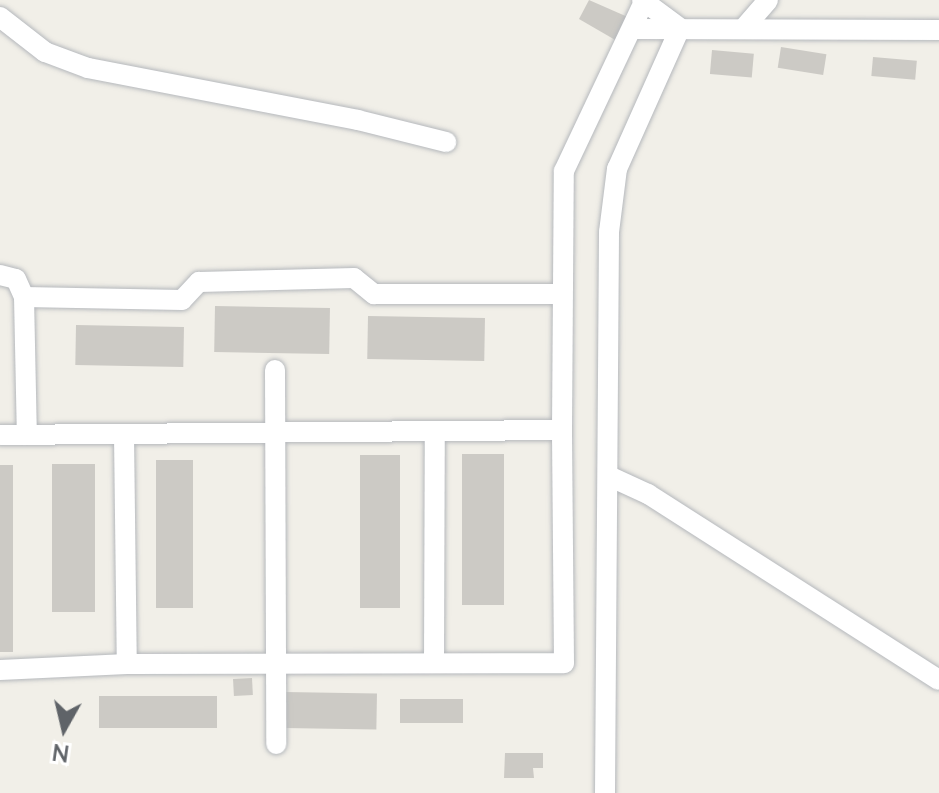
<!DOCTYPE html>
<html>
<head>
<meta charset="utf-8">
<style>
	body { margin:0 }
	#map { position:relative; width:939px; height:793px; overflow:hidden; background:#f1efe8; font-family:Lato,sans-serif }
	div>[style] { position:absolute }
	.building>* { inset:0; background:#cccac5; transform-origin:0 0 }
	.roads { filter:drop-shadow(0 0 2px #b5b8bc) drop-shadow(0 0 2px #b5b8bc) }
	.minor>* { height:20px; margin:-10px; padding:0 10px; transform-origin:10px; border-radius:10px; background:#fff }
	span { translate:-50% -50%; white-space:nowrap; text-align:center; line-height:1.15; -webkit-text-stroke:8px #fff; paint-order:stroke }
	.north { position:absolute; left:24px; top:689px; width:80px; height:80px; -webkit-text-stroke:6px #fff; paint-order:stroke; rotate:188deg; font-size:22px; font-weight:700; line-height:32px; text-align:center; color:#5f6368 }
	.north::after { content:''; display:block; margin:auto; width:28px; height:36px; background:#5f6368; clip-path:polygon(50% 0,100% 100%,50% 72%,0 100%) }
</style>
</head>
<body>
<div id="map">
	<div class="building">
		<div style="clip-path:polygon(589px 0,630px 18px,617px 41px,579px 19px)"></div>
		<div style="left:781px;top:47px;width:46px;height:21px;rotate:9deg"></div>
		<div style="left:712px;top:50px;width:42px;height:24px;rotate:5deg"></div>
		<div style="left:873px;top:57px;width:44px;height:19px;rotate:5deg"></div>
		<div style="left:215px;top:306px;width:115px;height:46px;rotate:1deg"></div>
		<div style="left:368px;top:316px;width:117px;height:43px;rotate:1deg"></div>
		<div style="left:76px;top:325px;width:108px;height:40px;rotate:1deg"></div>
		<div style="left:462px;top:454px;width:42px;height:151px"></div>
		<div style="left:360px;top:455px;width:40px;height:153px"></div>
		<div style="left:193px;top:460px;width:148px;height:37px;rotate:90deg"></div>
		<div style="left:52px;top:464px;width:43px;height:148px"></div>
		<div style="left:0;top:465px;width:13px;height:187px"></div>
		<div style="left:252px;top:678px;width:17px;height:19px;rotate:87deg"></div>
		<div style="left:285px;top:692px;width:92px;height:36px;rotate:1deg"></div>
		<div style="left:217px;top:696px;width:32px;height:118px;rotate:90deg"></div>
		<div style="left:400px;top:699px;width:63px;height:24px"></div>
		<div style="clip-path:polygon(505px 753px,543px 753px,543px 768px,533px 768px,534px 778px,504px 778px)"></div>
	</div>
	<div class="roads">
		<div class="minor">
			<div style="left:0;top:17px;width:57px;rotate:37.9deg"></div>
			<div style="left:45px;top:52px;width:46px;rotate:20.4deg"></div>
			<div style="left:88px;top:68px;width:275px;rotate:10.9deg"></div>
			<div style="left:358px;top:120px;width:91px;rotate:14deg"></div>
			<div style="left:634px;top:29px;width:305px;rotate:0.2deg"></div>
			<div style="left:743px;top:29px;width:38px;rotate:-49deg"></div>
			<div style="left:0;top:275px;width:16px;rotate:14deg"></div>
			<div style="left:16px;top:279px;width:20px;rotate:66deg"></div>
			<div style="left:24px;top:297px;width:158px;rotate:1.1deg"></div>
			<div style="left:182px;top:300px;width:25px;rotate:-47deg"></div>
			<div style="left:199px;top:282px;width:155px;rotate:-1.5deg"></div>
			<div style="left:354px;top:278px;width:26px;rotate:39deg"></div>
			<div style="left:374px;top:294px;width:187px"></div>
			<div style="left:24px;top:297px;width:138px;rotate:88.8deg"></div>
			<div style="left:275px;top:370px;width:374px;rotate:89.8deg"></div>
			<div style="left:124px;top:434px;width:230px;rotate:89.3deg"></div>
			<div style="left:0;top:435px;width:562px;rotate:-0.51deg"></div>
			<div style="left:562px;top:430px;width:259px;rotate:-89.6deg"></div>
			<div style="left:564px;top:171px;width:189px;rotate:-64.7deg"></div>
			<div style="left:611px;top:477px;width:41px;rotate:24.7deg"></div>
			<div style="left:648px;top:494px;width:345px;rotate:32.6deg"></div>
			<div style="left:434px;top:663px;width:232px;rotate:-89.8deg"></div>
			<div style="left:0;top:670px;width:127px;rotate:-2.7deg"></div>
			<div style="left:127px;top:664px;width:437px;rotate:-0.1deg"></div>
			<div style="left:564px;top:663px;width:233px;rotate:-90.5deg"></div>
			<div style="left:605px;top:793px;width:561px;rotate:-89.59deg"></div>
			<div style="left:609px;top:232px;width:64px;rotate:-82.8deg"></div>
			<div style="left:617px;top:169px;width:154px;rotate:-65.9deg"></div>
			<div style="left:680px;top:28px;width:47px;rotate:-143.6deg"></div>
		</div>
	</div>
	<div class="north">N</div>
</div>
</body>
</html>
